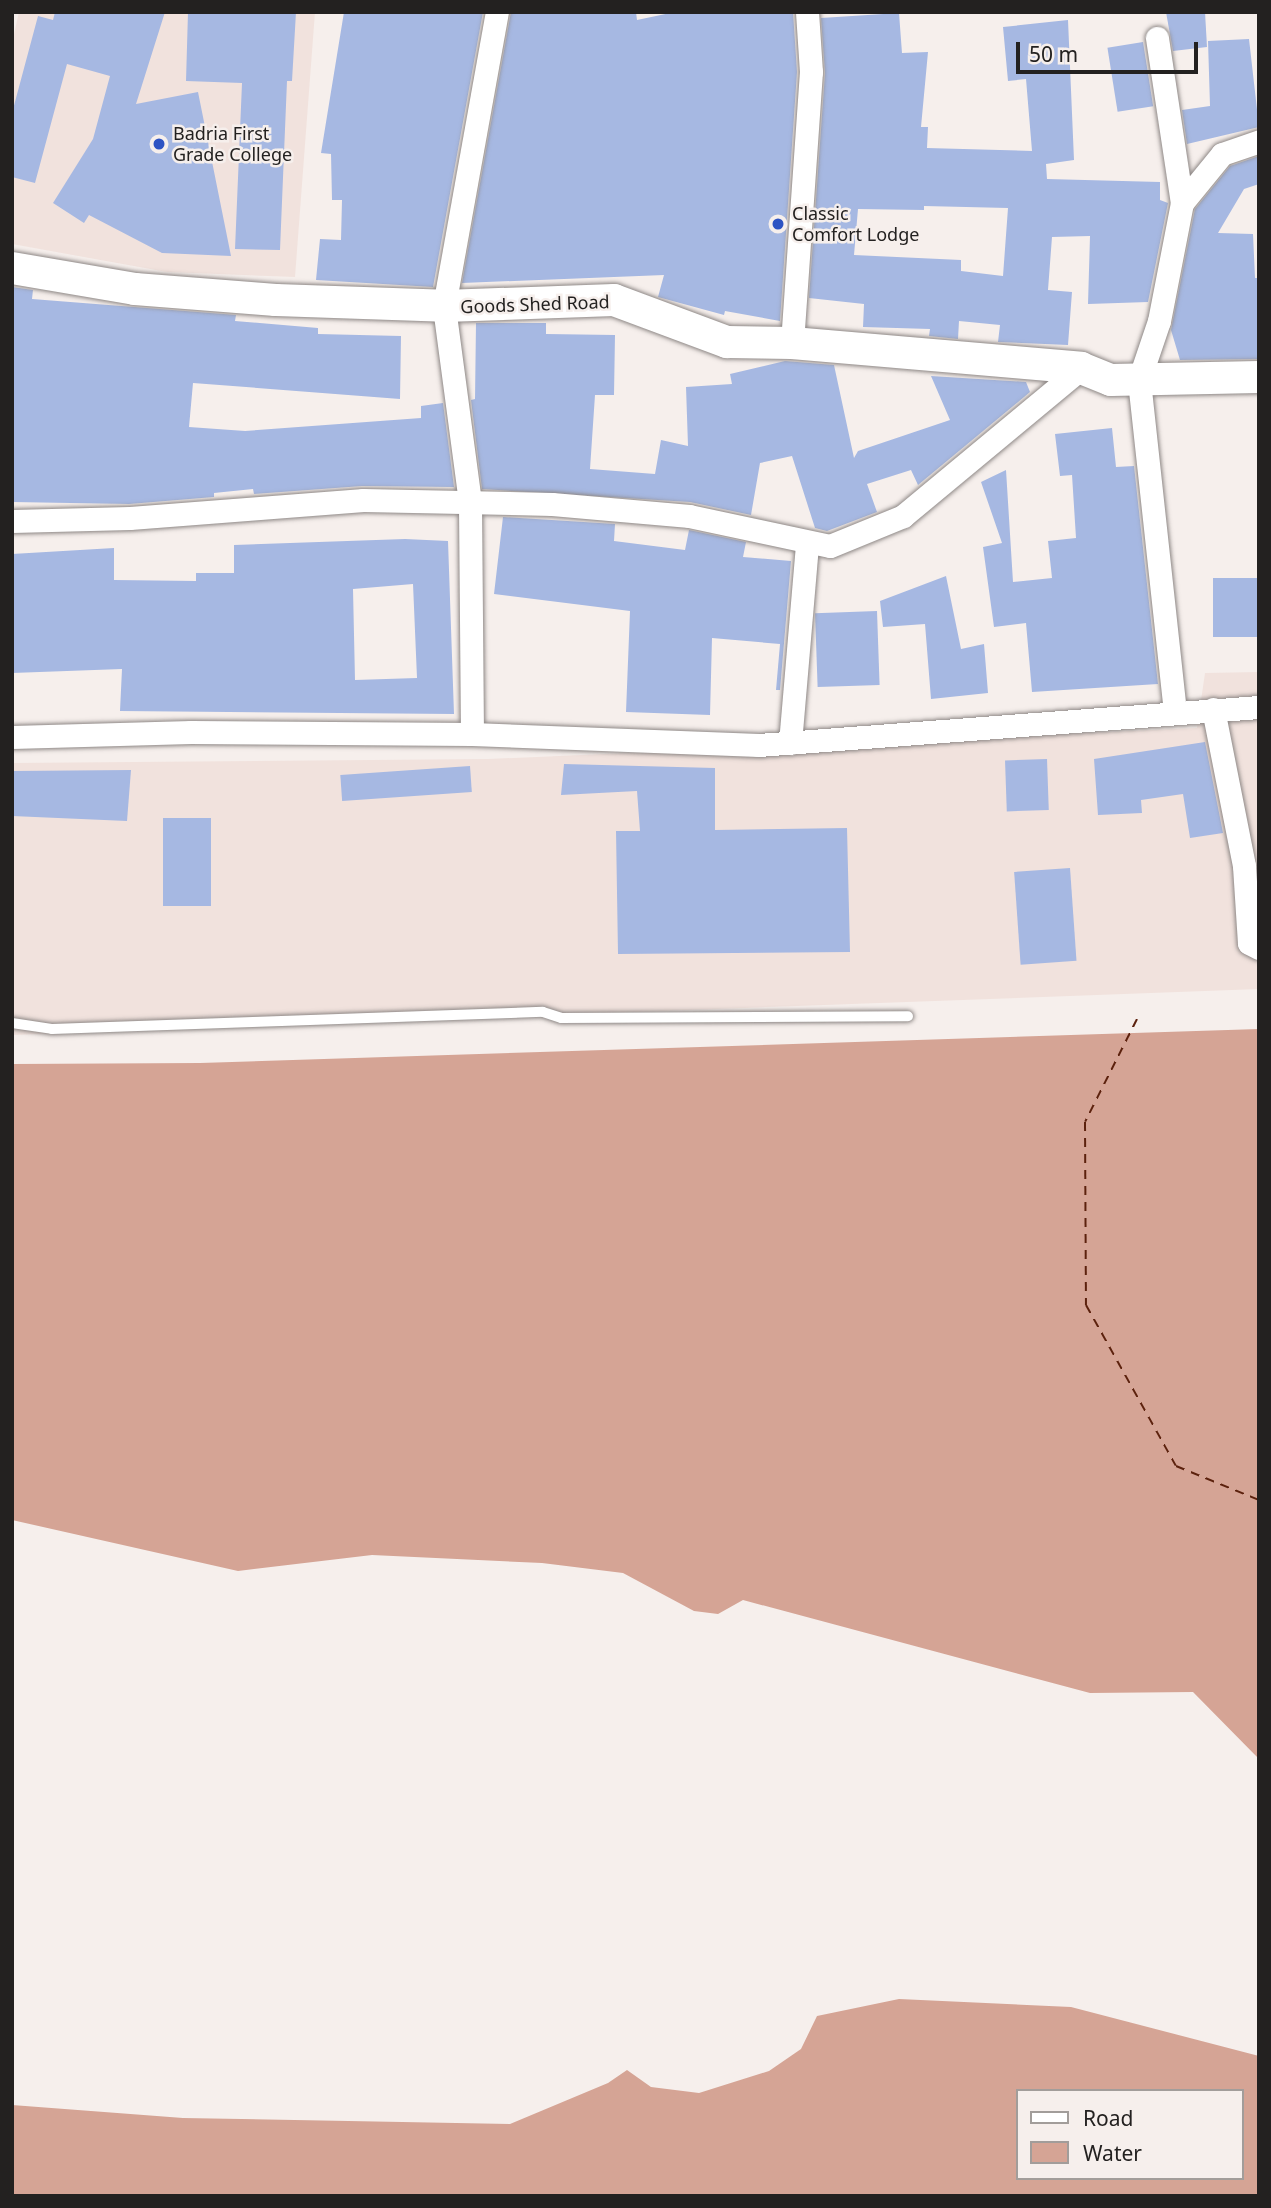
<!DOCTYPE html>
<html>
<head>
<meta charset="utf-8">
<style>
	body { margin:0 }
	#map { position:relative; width:1271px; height:2208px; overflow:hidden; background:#f6efec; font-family:"Noto Sans",sans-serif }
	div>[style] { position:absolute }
	.built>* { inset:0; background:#f1e2dd }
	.water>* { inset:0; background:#d5a495 }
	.ferry>* { height:2px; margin-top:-1px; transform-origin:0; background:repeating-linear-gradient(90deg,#5c210d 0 9px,transparent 0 16px) }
	.building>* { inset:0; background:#a6b8e2; transform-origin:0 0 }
	.roads { filter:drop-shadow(0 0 2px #8e8886) drop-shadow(0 0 2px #8e8886) }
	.lane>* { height:10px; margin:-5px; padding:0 5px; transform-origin:5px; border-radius:5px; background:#fff }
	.street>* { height:23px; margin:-11.5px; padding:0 11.5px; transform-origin:11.5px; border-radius:11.5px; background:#fff }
	.secondary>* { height:32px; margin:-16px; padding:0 16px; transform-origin:16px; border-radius:16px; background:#fff }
	.dots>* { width:19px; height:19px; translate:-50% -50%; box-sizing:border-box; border:4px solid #f6efec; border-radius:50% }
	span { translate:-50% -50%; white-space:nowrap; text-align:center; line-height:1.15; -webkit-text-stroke:5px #f6efec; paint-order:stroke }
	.poi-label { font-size:18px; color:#232120 }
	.left { translate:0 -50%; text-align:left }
	.street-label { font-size:18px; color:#232120 }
	.frame { position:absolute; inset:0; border:14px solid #232120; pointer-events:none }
	.legend { position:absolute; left:1016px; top:2089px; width:228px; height:91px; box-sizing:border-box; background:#f6efec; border:2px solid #a29d9a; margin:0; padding:9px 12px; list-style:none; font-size:21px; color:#232120 }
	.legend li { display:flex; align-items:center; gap:14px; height:35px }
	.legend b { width:35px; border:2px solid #a29d9a }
	.scale { position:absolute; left:1016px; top:42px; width:182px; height:32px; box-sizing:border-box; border:4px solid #232120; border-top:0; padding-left:9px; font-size:21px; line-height:24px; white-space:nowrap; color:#232120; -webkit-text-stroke:5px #f6efec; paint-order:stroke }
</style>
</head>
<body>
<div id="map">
	<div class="built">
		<div style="clip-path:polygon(19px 12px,315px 12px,295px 277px,167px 272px,12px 244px,12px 43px)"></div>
		<div style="clip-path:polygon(1259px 672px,1259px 989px,12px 1035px,12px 763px,488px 759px,1197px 728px,1205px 673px)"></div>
	</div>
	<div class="water">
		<div style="clip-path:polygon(1259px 1029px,1259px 1759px,1193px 1692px,1090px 1693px,743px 1600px,718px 1614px,694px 1611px,623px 1573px,542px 1563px,372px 1555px,238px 1571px,12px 1520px,12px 1064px,200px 1063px)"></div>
		<div style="clip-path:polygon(evenodd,899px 1999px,1071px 2007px,1259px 2056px,1259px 2196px,12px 2196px,12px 2105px,183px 2118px,510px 2124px,608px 2083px,627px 2070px,651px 2087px,699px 2093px,769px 2071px,801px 2049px,817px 2016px,899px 1999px,1017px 2091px,1241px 2091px,1241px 2178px,1017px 2178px,1017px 2091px)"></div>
	</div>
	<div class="ferry">
		<div style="left:1137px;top:1019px;width:115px;rotate:116.8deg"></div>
		<div style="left:1085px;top:1122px;width:183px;rotate:89.7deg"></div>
		<div style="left:1086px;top:1305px;width:184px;rotate:60.8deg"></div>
		<div style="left:1176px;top:1466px;width:90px;rotate:22.3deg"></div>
	</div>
	<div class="building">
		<div style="clip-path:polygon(55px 12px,165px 12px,136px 104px,198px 92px,231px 256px,162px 253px,89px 215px,84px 223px,53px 203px,93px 139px,110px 76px,67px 64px,35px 183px,12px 177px,12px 113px,38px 16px,53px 20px)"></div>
		<div style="clip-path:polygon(188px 12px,296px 12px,292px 81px,287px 81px,280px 250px,235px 249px,242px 83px,186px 81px)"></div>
		<div style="clip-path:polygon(344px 12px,483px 12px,433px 287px,316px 280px,320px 239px,341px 240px,342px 200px,332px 200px,331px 154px,321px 153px)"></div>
		<div style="clip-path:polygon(511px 12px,636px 12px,637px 20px,675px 12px,793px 12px,797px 72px,780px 321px,725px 311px,724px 315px,658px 297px,664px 275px,462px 283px)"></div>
		<div style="clip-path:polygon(1166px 12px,1205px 12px,1207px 47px,1173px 51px)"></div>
		<div style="clip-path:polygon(evenodd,899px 13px,902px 53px,928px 52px,921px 127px,928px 127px,927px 148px,1032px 151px,1026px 79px,1008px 81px,1003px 27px,1068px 20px,1074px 160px,1046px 164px,1047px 179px,1160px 182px,1160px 200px,1168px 203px,1148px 302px,1088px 304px,1090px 236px,1052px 237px,1048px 290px,1072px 292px,1068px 345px,998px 342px,1000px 325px,959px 321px,958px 339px,929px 336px,930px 329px,863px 327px,864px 304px,809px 298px,825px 73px,821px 18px,899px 13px,924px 206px,1008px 208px,1003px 276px,961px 271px,961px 260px,854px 255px,858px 209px,924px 210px,924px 206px)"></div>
		<div style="clip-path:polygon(1249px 39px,1259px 127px,1187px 144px,1182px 110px,1210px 106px,1208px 41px)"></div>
		<div style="left:1143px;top:42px;width:65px;height:36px;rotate:81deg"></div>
		<div style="clip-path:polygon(1259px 156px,1259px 184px,1244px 189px,1218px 233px,1253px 234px,1255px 278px,1259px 278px,1259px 359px,1180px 360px,1171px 330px,1195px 209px,1230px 166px)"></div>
		<div style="clip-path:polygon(12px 287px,33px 290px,32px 299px,236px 315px,235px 321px,318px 328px,318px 334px,401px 336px,400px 399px,193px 383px,189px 427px,245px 431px,421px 418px,421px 406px,443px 403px,454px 487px,362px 486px,254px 494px,253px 489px,214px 493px,214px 497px,129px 504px,12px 502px)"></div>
		<div style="clip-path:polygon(476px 323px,546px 323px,546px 334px,615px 335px,614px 395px,595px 395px,590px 469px,655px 474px,661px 440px,688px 446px,686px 387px,732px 384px,730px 374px,785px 361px,834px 365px,854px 458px,858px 451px,950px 420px,931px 376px,1026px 382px,1030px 392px,918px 485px,911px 470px,867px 484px,877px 512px,827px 531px,815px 528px,792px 456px,760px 463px,751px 515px,690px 502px,482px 489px,471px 400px,475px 399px)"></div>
		<div style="clip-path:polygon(1112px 428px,1116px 467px,1134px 466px,1158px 684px,1032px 692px,1026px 623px,994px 627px,983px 547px,1002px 543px,981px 482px,1006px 470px,1013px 582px,1052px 578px,1048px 541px,1076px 538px,1072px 475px,1060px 476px,1055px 434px)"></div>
		<div style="clip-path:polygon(503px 517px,615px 524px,614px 541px,685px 550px,689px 530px,746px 542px,743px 557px,791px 561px,780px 690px,776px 690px,780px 644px,712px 638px,710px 715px,626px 712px,630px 611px,494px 594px)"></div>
		<div style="clip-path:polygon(evenodd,405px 539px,448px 541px,454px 714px,120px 711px,122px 669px,12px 673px,12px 554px,114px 548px,114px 580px,196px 581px,196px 573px,234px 573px,234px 545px,405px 539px,413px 584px,417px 678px,355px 680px,353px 589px,413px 584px)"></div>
		<div style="clip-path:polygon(946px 576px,961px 649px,984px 644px,988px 693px,931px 699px,925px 624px,883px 627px,880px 601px)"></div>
		<div style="left:1259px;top:578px;width:59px;height:46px;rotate:90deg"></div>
		<div style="left:877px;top:611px;width:74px;height:62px;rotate:88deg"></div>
		<div style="clip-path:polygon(1205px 742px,1223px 833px,1190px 838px,1183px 794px,1141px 800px,1142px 813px,1098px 815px,1094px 759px)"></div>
		<div style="left:1047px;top:759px;width:51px;height:42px;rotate:88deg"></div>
		<div style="clip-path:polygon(564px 764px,715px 768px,715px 830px,847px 828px,850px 952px,618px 954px,616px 831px,640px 831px,637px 791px,561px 795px)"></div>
		<div style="left:470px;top:766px;width:26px;height:130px;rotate:86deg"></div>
		<div style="clip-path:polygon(131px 770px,127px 821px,12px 816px,12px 771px)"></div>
		<div style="left:163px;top:818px;width:48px;height:88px"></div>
		<div style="left:1070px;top:868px;width:93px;height:56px;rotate:86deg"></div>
	</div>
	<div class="roads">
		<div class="lane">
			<div style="left:12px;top:1023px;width:40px;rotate:8.5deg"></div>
			<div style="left:52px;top:1029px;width:491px;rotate:-2deg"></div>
			<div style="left:543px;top:1012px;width:19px;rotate:18deg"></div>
			<div style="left:561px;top:1018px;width:347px;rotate:-0.3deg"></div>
		</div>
		<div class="street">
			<div style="left:1157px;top:38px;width:167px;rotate:81.4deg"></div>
			<div style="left:792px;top:343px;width:272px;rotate:-86deg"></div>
			<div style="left:811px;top:72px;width:60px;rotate:-93.8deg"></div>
			<div style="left:12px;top:521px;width:118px;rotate:-1.5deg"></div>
			<div style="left:130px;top:518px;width:234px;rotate:-4.4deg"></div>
			<div style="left:363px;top:500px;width:189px;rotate:1.2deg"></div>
			<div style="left:552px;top:504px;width:138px;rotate:5deg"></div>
			<div style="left:689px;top:516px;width:144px;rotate:12deg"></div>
			<div style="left:830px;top:546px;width:79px;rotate:-22.3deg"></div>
			<div style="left:903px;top:516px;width:231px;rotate:-39.7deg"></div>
			<div style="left:1213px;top:709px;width:160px;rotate:78.8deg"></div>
			<div style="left:1244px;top:866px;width:77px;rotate:86.3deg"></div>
			<div style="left:1249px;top:943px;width:11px;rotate:27deg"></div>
			<div style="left:1175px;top:712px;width:334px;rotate:-96.2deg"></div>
			<div style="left:1139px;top:380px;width:62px;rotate:-71.3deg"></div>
			<div style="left:1159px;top:321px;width:120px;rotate:-79deg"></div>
			<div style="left:1182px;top:203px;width:63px;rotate:-50.8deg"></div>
			<div style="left:1222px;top:154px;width:39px;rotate:-19deg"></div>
			<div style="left:472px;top:734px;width:232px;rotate:-90.5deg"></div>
			<div style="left:470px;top:502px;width:198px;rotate:-97.6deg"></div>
			<div style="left:444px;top:306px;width:299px;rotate:-79.8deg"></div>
			<div style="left:12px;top:737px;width:179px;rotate:-1.6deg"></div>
			<div style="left:191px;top:732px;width:281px;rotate:0.4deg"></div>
			<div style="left:472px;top:734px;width:287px;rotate:2.2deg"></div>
			<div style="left:759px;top:745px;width:501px;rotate:-4.35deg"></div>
			<div style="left:790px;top:743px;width:200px;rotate:-85.1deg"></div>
		</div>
		<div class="secondary">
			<div style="left:12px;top:268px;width:125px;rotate:9.7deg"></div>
			<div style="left:135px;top:289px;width:141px;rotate:4.5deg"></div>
			<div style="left:276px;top:300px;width:168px;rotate:2deg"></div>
			<div style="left:444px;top:306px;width:170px;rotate:-2deg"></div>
			<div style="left:614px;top:300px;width:121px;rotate:20.4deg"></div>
			<div style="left:727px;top:342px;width:65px;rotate:0.9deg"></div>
			<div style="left:792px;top:343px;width:290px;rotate:4.9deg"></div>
			<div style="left:1081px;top:368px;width:32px;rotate:22deg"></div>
			<div style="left:1111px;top:380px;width:148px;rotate:-1.2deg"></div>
		</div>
	</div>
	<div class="dots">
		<div style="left:159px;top:144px;background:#2d53c3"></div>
		<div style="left:778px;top:224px;background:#2d53c3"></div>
	</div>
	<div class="poi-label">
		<span class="left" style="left:173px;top:144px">Badria First<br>Grade College</span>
		<span class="left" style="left:792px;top:224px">Classic<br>Comfort Lodge</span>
	</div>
	<div class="street-label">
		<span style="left:535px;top:304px;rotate:-2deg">Goods Shed Road</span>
	</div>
	<div class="frame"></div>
	<ul class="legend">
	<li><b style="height:9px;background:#fff"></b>Road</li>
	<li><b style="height:19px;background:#d5a495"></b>Water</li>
	</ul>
	<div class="scale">50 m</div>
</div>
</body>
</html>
